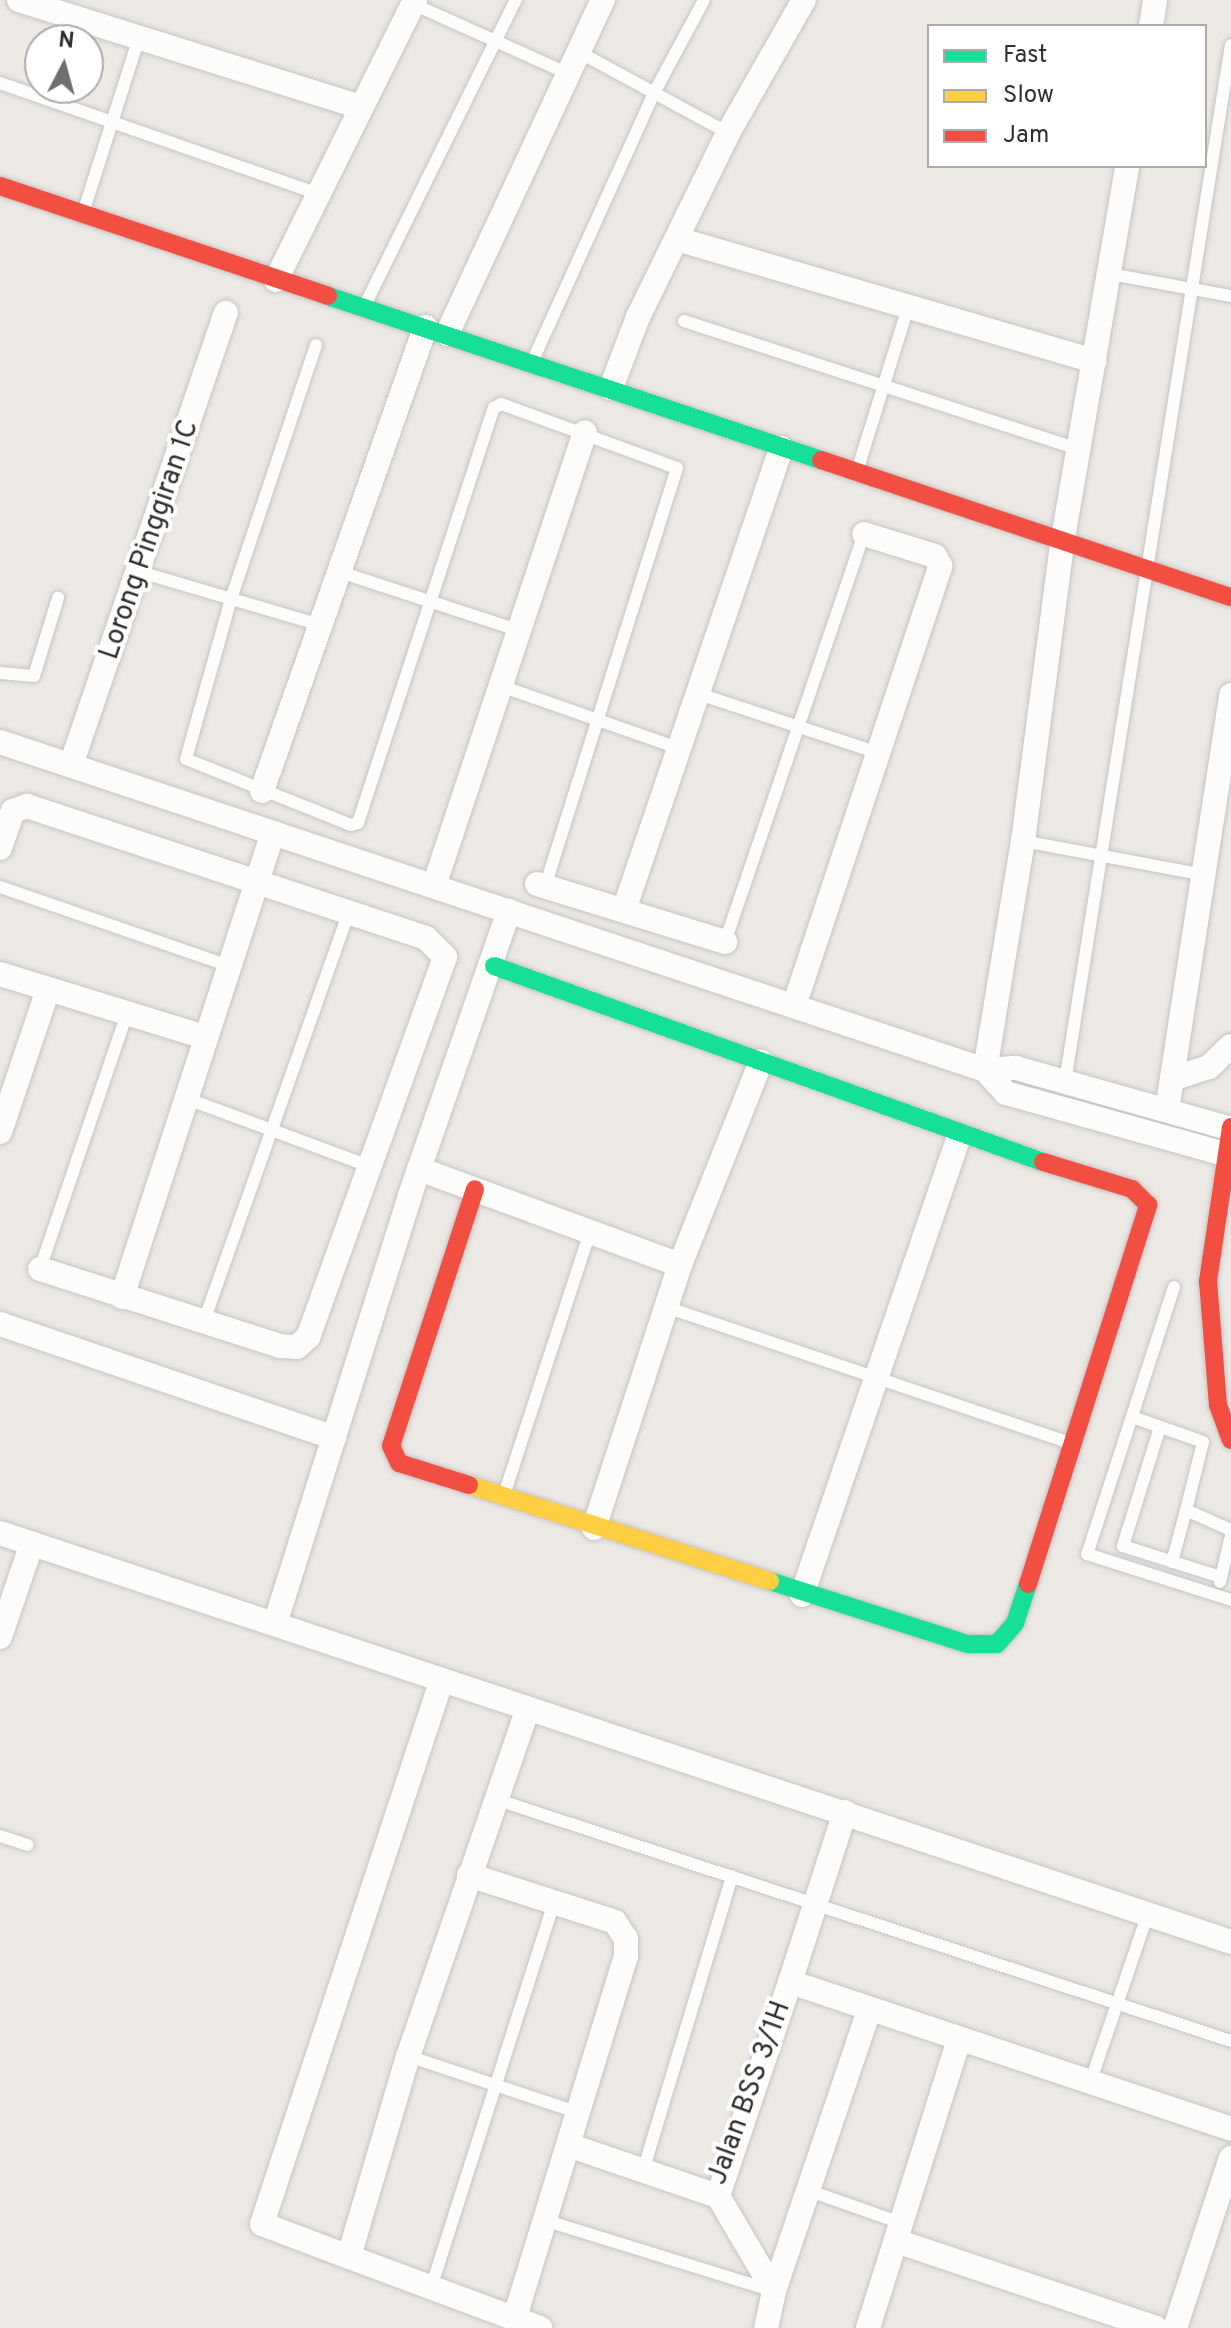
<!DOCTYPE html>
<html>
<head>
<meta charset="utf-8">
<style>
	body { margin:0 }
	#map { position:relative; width:1231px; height:2328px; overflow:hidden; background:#ece8e4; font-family:Overpass,sans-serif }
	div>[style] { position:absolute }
	.roads { filter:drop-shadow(0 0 2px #c5c4c5) drop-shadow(0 0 2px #c5c4c5) }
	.lane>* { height:12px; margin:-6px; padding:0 6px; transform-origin:6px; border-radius:6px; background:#fcfcfb }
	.street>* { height:24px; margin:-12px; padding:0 12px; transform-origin:12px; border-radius:12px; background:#fcfcfb }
	.fast>* { height:18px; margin:-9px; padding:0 9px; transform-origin:9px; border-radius:9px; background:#16e098 }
	.slow>* { height:18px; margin:-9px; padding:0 9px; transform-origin:9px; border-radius:9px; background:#ffcf43 }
	.jam>* { height:18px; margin:-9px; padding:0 9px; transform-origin:9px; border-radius:9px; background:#f24e42 }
	span { translate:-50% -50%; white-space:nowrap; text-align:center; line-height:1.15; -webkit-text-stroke:8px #fff; paint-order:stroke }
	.street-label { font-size:28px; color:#2e2e2e }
	.legend { position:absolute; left:927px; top:24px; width:280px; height:144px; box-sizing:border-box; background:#fff; border:2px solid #ababab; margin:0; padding:10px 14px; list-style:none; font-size:24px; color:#2e2e2e }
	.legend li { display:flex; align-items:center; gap:16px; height:40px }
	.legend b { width:40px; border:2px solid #ababab }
	.north { position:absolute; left:24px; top:24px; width:80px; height:80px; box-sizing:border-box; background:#fff; border:2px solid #ababab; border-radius:50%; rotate:6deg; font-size:22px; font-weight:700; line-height:32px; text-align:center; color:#2e2e2e }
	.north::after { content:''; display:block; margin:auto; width:28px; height:36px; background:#706f6e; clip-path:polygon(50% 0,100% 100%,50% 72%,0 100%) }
</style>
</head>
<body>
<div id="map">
	<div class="roads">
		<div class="lane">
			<div style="left:413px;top:4px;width:171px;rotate:24.2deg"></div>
			<div style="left:579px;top:52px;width:170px;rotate:28.5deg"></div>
			<div style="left:0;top:83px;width:337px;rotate:19.2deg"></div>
			<div style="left:84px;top:210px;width:177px;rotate:-72.3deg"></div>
			<div style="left:1110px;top:274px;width:123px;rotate:10.3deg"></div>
			<div style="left:365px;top:305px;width:340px;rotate:-63.7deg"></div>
			<div style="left:684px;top:321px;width:416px;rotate:18deg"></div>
			<div style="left:316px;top:345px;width:268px;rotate:108.5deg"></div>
			<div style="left:231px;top:599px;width:166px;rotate:105.7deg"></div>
			<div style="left:186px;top:759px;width:178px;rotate:21.8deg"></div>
			<div style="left:351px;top:825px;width:7px;rotate:-16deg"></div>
			<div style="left:358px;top:823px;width:437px;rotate:-71.9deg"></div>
			<div style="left:494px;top:408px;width:8px;rotate:-30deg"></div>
			<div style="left:501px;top:404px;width:187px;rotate:20deg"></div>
			<div style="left:677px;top:468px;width:438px;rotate:107.5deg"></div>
			<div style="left:533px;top:360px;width:295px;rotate:-65.6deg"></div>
			<div style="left:655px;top:91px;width:103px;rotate:-61.7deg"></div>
			<div style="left:858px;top:468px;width:169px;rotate:-72.7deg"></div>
			<div style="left:337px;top:571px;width:189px;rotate:18.1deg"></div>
			<div style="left:140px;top:572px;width:188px;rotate:16.4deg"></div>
			<div style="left:0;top:673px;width:34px;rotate:5deg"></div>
			<div style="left:34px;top:676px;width:82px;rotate:-72.9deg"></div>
			<div style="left:498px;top:685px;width:191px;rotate:19.3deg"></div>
			<div style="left:696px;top:693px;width:192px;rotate:18.2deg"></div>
			<div style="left:1023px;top:841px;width:185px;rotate:10.6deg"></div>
			<div style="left:0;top:887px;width:240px;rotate:19deg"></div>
			<div style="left:725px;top:942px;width:431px;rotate:-71.2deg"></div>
			<div style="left:1065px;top:1082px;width:1050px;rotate:-80.91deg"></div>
			<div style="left:185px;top:1098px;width:196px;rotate:20.3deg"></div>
			<div style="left:40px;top:1269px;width:270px;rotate:-71.2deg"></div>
			<div style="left:1174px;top:1287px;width:281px;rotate:108deg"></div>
			<div style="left:1087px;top:1554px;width:151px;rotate:17.7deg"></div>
			<div style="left:666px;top:1307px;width:428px;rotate:18.6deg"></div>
			<div style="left:204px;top:1321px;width:435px;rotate:-70.5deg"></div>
			<div style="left:1135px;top:1418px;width:72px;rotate:19.4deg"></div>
			<div style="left:1203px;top:1442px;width:70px;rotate:104deg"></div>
			<div style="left:1186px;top:1510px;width:49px;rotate:24deg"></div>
			<div style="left:1160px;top:1427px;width:125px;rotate:107.3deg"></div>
			<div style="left:1123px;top:1546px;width:103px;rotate:17.6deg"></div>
			<div style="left:504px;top:1495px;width:277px;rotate:-71.9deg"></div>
			<div style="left:1172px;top:1562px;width:54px;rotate:-74.9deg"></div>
			<div style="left:1220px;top:1582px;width:48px;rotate:-76.8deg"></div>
			<div style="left:495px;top:1799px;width:775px;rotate:18.2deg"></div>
			<div style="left:0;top:1836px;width:29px;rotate:18deg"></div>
			<div style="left:408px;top:2056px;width:177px;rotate:18.4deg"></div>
			<div style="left:1090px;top:2083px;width:179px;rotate:-71.1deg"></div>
			<div style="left:643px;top:2171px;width:308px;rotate:-73.2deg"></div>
			<div style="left:810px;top:2191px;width:96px;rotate:19.4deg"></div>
			<div style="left:544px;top:2220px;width:237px;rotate:17.2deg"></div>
			<div style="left:430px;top:2291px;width:408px;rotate:-72.3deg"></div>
		</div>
		<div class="street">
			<div style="left:19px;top:0;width:358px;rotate:17.4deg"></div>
			<div style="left:1151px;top:26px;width:26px;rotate:-81deg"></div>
			<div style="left:677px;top:239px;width:435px;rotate:16.3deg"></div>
			<div style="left:276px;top:280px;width:313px;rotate:-63.6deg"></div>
			<div style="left:447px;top:334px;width:369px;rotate:-65deg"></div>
			<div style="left:611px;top:388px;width:76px;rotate:-69.2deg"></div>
			<div style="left:638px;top:317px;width:205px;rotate:-63.9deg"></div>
			<div style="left:728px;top:133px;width:153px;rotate:-60.3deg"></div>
			<div style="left:0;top:742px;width:1038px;rotate:18.42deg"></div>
			<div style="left:985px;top:1070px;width:31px;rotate:-4deg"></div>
			<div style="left:1016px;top:1068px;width:223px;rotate:15.8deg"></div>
			<div style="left:71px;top:765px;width:478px;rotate:-71.1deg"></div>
			<div style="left:262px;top:791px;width:492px;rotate:-70.6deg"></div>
			<div style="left:0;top:848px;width:39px;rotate:-71deg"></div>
			<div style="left:13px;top:811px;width:15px;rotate:-20deg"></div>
			<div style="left:27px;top:806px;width:420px;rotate:18.3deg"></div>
			<div style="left:426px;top:938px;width:27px;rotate:45deg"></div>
			<div style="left:445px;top:957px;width:404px;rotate:109.8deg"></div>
			<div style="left:308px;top:1337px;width:15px;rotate:138deg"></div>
			<div style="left:297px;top:1347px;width:17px;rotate:-177deg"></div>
			<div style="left:280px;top:1346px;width:252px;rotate:-162.2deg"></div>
			<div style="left:537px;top:884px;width:197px;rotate:17.1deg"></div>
			<div style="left:434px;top:886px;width:478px;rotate:-71.6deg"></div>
			<div style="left:624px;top:910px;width:488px;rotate:-71.2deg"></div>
			<div style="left:0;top:974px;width:214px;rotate:17.1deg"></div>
			<div style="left:794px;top:1006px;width:464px;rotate:-71.6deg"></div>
			<div style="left:940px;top:566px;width:11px;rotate:-117deg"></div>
			<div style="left:935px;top:556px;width:74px;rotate:-162.8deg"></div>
			<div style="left:985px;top:1070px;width:232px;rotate:-80.6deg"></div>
			<div style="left:1023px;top:841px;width:300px;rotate:-82.5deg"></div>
			<div style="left:1062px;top:544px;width:384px;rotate:-80.2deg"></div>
			<div style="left:985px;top:1070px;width:31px;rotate:48deg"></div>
			<div style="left:1006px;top:1093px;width:234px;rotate:15.6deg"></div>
			<div style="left:1172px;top:1079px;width:39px;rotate:-18deg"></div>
			<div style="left:1209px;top:1067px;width:30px;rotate:-44deg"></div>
			<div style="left:1167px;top:1110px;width:420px;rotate:-81.2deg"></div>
			<div style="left:0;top:1132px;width:151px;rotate:-71.4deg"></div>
			<div style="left:419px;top:1169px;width:278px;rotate:20.2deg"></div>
			<div style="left:122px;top:1297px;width:488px;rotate:-72deg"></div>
			<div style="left:0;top:1324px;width:353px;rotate:18.8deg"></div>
			<div style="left:594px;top:1528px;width:277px;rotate:-71.9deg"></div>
			<div style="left:680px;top:1265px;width:219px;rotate:-68.3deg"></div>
			<div style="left:0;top:1533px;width:1297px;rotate:18.38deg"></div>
			<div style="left:802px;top:1595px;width:485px;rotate:-71.1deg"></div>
			<div style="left:275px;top:1624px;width:450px;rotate:-72.5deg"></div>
			<div style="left:410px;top:1195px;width:301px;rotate:-70.8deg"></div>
			<div style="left:0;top:1637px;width:99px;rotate:-71.2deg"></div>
			<div style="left:527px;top:1711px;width:365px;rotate:109deg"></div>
			<div style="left:408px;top:2056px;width:209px;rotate:106.4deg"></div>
			<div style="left:349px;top:2257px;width:204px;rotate:20.4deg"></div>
			<div style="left:845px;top:1812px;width:179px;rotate:107.9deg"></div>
			<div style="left:790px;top:1982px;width:465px;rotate:18.4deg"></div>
			<div style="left:469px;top:1875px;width:153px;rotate:17.8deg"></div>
			<div style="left:615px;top:1922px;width:20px;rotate:57deg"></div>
			<div style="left:626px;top:1939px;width:17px;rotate:90deg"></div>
			<div style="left:626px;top:1956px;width:380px;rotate:107.1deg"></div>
			<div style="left:568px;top:2145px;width:158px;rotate:18.8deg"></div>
			<div style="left:718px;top:2196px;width:226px;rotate:-71.4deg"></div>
			<div style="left:718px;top:2196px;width:110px;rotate:59.5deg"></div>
			<div style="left:774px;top:2291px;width:38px;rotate:102deg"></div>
			<div style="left:896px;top:2241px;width:274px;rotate:18.5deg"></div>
			<div style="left:349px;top:2257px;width:93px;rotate:-159.2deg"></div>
			<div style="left:262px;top:2224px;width:571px;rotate:-71.72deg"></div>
			<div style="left:774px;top:2291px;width:297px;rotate:-71.3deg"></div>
			<div style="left:868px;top:2328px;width:300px;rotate:-72.5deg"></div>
			<div style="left:1175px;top:2328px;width:179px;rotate:-71.8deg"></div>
		</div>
		<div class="fast">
			<div style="left:328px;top:296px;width:520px;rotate:18.4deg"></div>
			<div style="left:494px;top:966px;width:583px;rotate:19.65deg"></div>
			<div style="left:770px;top:1581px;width:208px;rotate:17.7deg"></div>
			<div style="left:968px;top:1644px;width:29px"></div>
			<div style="left:997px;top:1644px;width:28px;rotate:-49deg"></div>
			<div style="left:1015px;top:1623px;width:41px;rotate:-71.6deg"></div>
		</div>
		<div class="slow">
			<div style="left:469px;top:1485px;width:316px;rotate:17.7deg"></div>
		</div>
		<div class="jam">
			<div style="left:0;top:186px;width:346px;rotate:18.5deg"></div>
			<div style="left:821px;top:460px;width:432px;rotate:18.5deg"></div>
			<div style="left:1231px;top:1127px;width:156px;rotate:98.5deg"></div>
			<div style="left:1208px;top:1281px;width:124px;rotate:85.4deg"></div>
			<div style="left:1218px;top:1405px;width:37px;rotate:70deg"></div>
			<div style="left:469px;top:1485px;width:73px;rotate:-162.6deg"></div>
			<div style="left:399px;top:1463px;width:19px;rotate:-115deg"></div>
			<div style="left:391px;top:1446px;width:270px;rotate:-71.9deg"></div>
			<div style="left:1028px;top:1584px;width:398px;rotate:-72.4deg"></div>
			<div style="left:1148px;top:1205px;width:23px;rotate:-135deg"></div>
			<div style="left:1132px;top:1189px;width:93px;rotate:-163.1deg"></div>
		</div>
	</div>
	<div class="street-label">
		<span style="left:150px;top:540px;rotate:-71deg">Lorong Pinggiran 1C</span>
		<span style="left:750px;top:2093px;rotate:-70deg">Jalan BSS 3/1H</span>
	</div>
	<ul class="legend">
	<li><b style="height:10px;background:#16e098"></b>Fast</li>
	<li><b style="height:10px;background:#ffcf43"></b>Slow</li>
	<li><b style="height:10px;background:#f24e42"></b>Jam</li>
	</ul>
	<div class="north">N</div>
</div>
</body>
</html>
